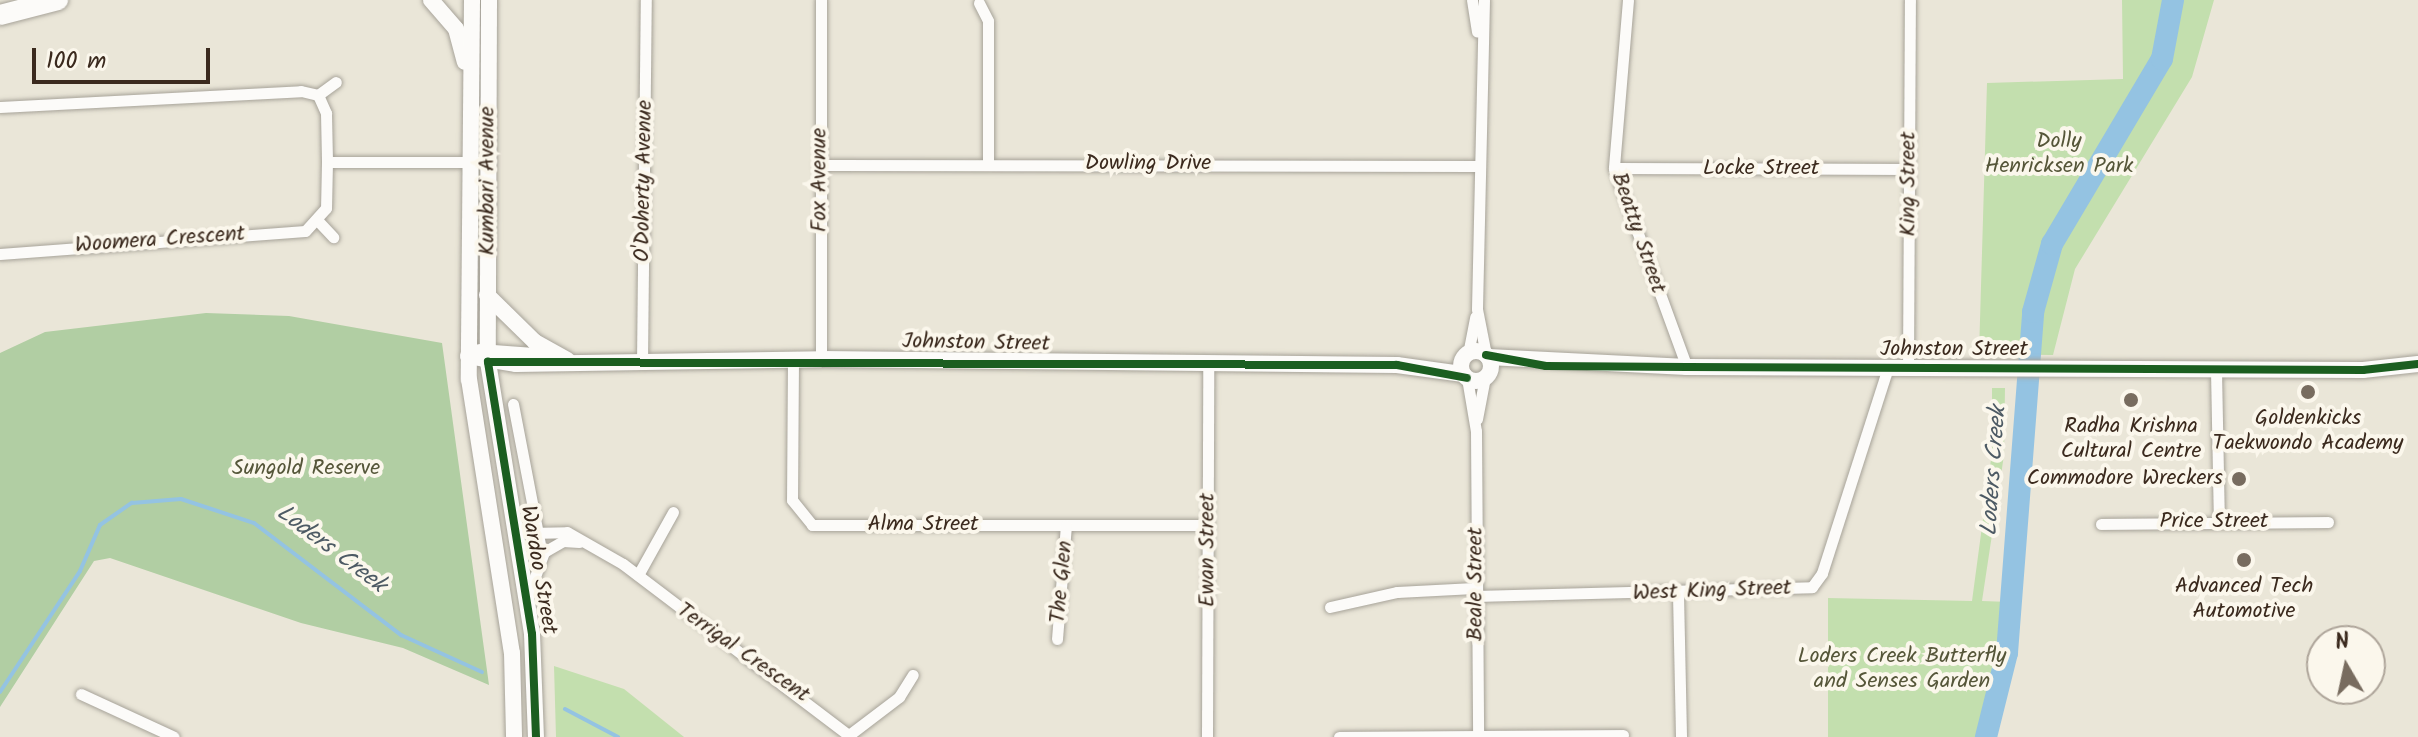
<!DOCTYPE html>
<html>
<head>
<meta charset="utf-8">
<style>
	body { margin:0 }
	#map { position:relative; width:2418px; height:737px; overflow:hidden; background:#eae6d8; font-family:Kalam,sans-serif }
	div>[style] { position:absolute }
	.green>* { inset:0; background:#c3dfae }
	.forest>* { inset:0; background:#b1cea3 }
	.stream>* { height:4px; margin:-2px; padding:0 2px; transform-origin:2px; border-radius:2px; background:#94c3e2 }
	.river>* { height:22px; margin:-11px; padding:0 11px; transform-origin:11px; border-radius:11px; background:#94c3e2 }
	.roads { filter:drop-shadow(0 0 2px #a7a399) drop-shadow(0 0 2px #a7a399) }
	.street>* { height:11px; margin:-5.5px; padding:0 5.5px; transform-origin:5.5px; border-radius:5.5px; background:#fcfbf9 }
	.secondary>* { height:16px; margin:-8px; padding:0 8px; transform-origin:8px; border-radius:8px; background:#fcfbf9 }
	.secondary>.ring { margin:-8px; padding:0; box-sizing:content-box; background:none; border:16px solid #fcfbf9; border-radius:50% }
	.highway>* { height:20px; margin:-10px; padding:0 10px; transform-origin:10px; border-radius:10px; background:#fcfbf9 }
	.cycleway>* { height:8px; margin:-4px; padding:0 4px; transform-origin:4px; border-radius:4px; background:#1b5e20 }
	.dots>* { width:22px; height:22px; translate:-50% -50%; box-sizing:border-box; border:4px solid #fbf7ec; border-radius:50% }
	span { translate:-50% -50%; white-space:nowrap; text-align:center; line-height:1.15; -webkit-text-stroke:8px #fbf7ec; paint-order:stroke }
	.park-label { font-size:22px; color:#555639 }
	.street-label { font-size:22px; color:#3b2a1e }
	.poi-label { font-size:22px; color:#3b2a1e }
	.right { translate:-100% -50%; text-align:right }
	.water-label { font-size:24px; color:#4d5a64; font-style:italic }
	.north { position:absolute; left:2306px; top:625px; width:80px; height:80px; box-sizing:border-box; background:#fbf7ec; border:2px solid #aea59a; border-radius:50%; rotate:351deg; font-size:22px; font-weight:700; line-height:32px; text-align:center; color:#3b2a1e }
	.north::after { content:''; display:block; margin:auto; width:28px; height:36px; background:#786c5f; clip-path:polygon(50% 0,100% 100%,50% 72%,0 100%) }
	.scale { position:absolute; left:32px; top:48px; width:178px; height:36px; box-sizing:border-box; border:4px solid #3b2a1e; border-top:0; padding-left:10px; font-size:24px; line-height:28px; white-space:nowrap; color:#3b2a1e; -webkit-text-stroke:6px #fbf7ec; paint-order:stroke }
</style>
</head>
<body>
<div id="map">
	<div class="green">
		<div style="clip-path:polygon(2122px 0,2214px 0,2192px 77px,2075px 269px,2053px 355px,1979px 354px,1987px 83px,2123px 79px)"></div>
		<div style="clip-path:polygon(1992px 388px,2005px 388px,2004px 455px,1982px 601px,2010px 602px,2007px 653px,1986px 737px,1828px 737px,1828px 598px,1972px 601px,1992px 452px)"></div>
		<div style="clip-path:polygon(554px 666px,624px 689px,684px 737px,556px 737px)"></div>
	</div>
	<div class="forest">
		<div style="clip-path:polygon(206px 313px,289px 316px,442px 343px,489px 685px,403px 648px,301px 623px,110px 558px,94px 561px,0 707px,0 353px,45px 332px)"></div>
	</div>
	<div class="stream">
		<div style="left:0;top:692px;width:145px;rotate:-56.5deg"></div>
		<div style="left:80px;top:571px;width:50px;rotate:-66.5deg"></div>
		<div style="left:100px;top:525px;width:39px;rotate:-35deg"></div>
		<div style="left:132px;top:503px;width:49px;rotate:-4.7deg"></div>
		<div style="left:181px;top:499px;width:77px;rotate:18.2deg"></div>
		<div style="left:254px;top:523px;width:185px;rotate:37.3deg"></div>
		<div style="left:401px;top:635px;width:89px;rotate:24.6deg"></div>
		<div style="left:565px;top:709px;width:60px;rotate:27.8deg"></div>
	</div>
	<div class="river">
		<div style="left:1986px;top:737px;width:87px;rotate:-76deg"></div>
		<div style="left:2007px;top:653px;width:342px;rotate:-85.6deg"></div>
		<div style="left:2033px;top:312px;width:71px;rotate:-74.4deg"></div>
		<div style="left:2052px;top:244px;width:215px;rotate:-59.3deg"></div>
		<div style="left:2162px;top:59px;width:60px;rotate:-79.4deg"></div>
	</div>
	<div class="roads">
		<div class="street">
			<div style="left:1472px;top:0;width:32px;rotate:81deg"></div>
			<div style="left:1484px;top:0;width:309px;rotate:91.3deg"></div>
			<div style="left:1477px;top:309px;width:47px;rotate:78.9deg"></div>
			<div style="left:1628px;top:0;width:169px;rotate:94.8deg"></div>
			<div style="left:1614px;top:168px;width:212px;rotate:69.9deg"></div>
			<div style="left:979px;top:3px;width:20px;rotate:63deg"></div>
			<div style="left:988px;top:21px;width:142px;rotate:90deg"></div>
			<div style="left:318px;top:95px;width:22px;rotate:-36deg"></div>
			<div style="left:0;top:107px;width:301px;rotate:-3deg"></div>
			<div style="left:301px;top:91px;width:17px;rotate:13deg"></div>
			<div style="left:318px;top:95px;width:20px;rotate:66deg"></div>
			<div style="left:326px;top:113px;width:49px;rotate:88.8deg"></div>
			<div style="left:327px;top:162px;width:46px;rotate:91.2deg"></div>
			<div style="left:326px;top:208px;width:31px;rotate:132deg"></div>
			<div style="left:305px;top:231px;width:306px;rotate:175.7deg"></div>
			<div style="left:327px;top:162px;width:163px"></div>
			<div style="left:820px;top:165px;width:657px;rotate:0.09deg"></div>
			<div style="left:1614px;top:168px;width:294px;rotate:0.2deg"></div>
			<div style="left:319px;top:222px;width:21px;rotate:47deg"></div>
			<div style="left:1468px;top:354px;width:38px;rotate:-79deg"></div>
			<div style="left:821px;top:359px;width:359px;rotate:-90deg"></div>
			<div style="left:793px;top:360px;width:140px;rotate:90.4deg"></div>
			<div style="left:792px;top:500px;width:32px;rotate:51deg"></div>
			<div style="left:812px;top:525px;width:396px"></div>
			<div style="left:642px;top:362px;width:362px;rotate:-89.4deg"></div>
			<div style="left:1908px;top:368px;width:368px;rotate:-89.7deg"></div>
			<div style="left:2216px;top:370px;width:151px;rotate:88.9deg"></div>
			<div style="left:1467px;top:378px;width:54px;rotate:80.4deg"></div>
			<div style="left:1476px;top:431px;width:306px;rotate:89.6deg"></div>
			<div style="left:513px;top:404px;width:153px;rotate:79.1deg"></div>
			<div style="left:1477px;top:419px;width:43px;rotate:-79.2deg"></div>
			<div style="left:2101px;top:524px;width:227px;rotate:-0.5deg"></div>
			<div style="left:514px;top:526px;width:16px;rotate:27deg"></div>
			<div style="left:528px;top:533px;width:39px;rotate:-1deg"></div>
			<div style="left:567px;top:532px;width:64px;rotate:29.7deg"></div>
			<div style="left:623px;top:564px;width:286px;rotate:37.2deg"></div>
			<div style="left:638px;top:575px;width:72px;rotate:-60.9deg"></div>
			<div style="left:529px;top:593px;width:44px;rotate:-69.9deg"></div>
			<div style="left:544px;top:552px;width:22px;rotate:-30deg"></div>
			<div style="left:563px;top:541px;width:16px;rotate:4deg"></div>
			<div style="left:1678px;top:593px;width:144px;rotate:88.8deg"></div>
			<div style="left:1475px;top:596px;width:337px;rotate:-1.5deg"></div>
			<div style="left:1812px;top:587px;width:17px;rotate:-54deg"></div>
			<div style="left:1822px;top:573px;width:216px;rotate:-72.2deg"></div>
			<div style="left:1330px;top:607px;width:69px;rotate:-12.6deg"></div>
			<div style="left:1397px;top:592px;width:77px;rotate:-3deg"></div>
			<div style="left:1057px;top:639px;width:114px;rotate:-85.5deg"></div>
			<div style="left:81px;top:694px;width:102px;rotate:24.8deg"></div>
			<div style="left:849px;top:735px;width:63px;rotate:-37.2deg"></div>
			<div style="left:899px;top:697px;width:26px;rotate:-58deg"></div>
			<div style="left:1207px;top:737px;width:373px;rotate:-89.8deg"></div>
			<div style="left:1339px;top:737px;width:284px;rotate:-0.4deg"></div>
		</div>
		<div class="secondary">
			<div style="left:431px;top:0;width:38px;rotate:49deg"></div>
			<div style="left:456px;top:29px;width:34px;rotate:75deg"></div>
			<div style="left:472px;top:0;width:379px;rotate:90.5deg"></div>
			<div style="left:469px;top:379px;width:277px;rotate:81.1deg"></div>
			<div style="left:512px;top:653px;width:84px;rotate:88.6deg"></div>
			<div style="left:489px;top:0;width:362px;rotate:90.2deg"></div>
			<div style="left:488px;top:362px;width:276px;rotate:80.8deg"></div>
			<div style="left:532px;top:634px;width:103px;rotate:87.8deg"></div>
			<div style="left:487px;top:295px;width:67px;rotate:44.4deg"></div>
			<div style="left:535px;top:342px;width:37px;rotate:29deg"></div>
			<div class="ring" style="left:1461px;top:351px;width:14px;height:14px"></div>
			<div style="left:480px;top:352px;width:67px;rotate:4.3deg"></div>
			<div style="left:468px;top:356px;width:49px;rotate:9.5deg"></div>
			<div style="left:516px;top:364px;width:305px;rotate:-0.9deg"></div>
			<div style="left:821px;top:359px;width:576px;rotate:0.6deg"></div>
			<div style="left:1397px;top:365px;width:67px;rotate:7.8deg"></div>
			<div style="left:1488px;top:357px;width:199px;rotate:2.9deg"></div>
			<div style="left:1687px;top:367px;width:676px;rotate:0.25deg"></div>
			<div style="left:2363px;top:370px;width:55px;rotate:-6.2deg"></div>
		</div>
		<div class="highway">
			<div style="left:0;top:15px;width:60px;rotate:-14.5deg"></div>
		</div>
	</div>
	<div class="cycleway">
		<div style="left:1486px;top:355px;width:61px;rotate:10.4deg"></div>
		<div style="left:1546px;top:366px;width:141px;rotate:0.4deg"></div>
		<div style="left:1687px;top:367px;width:676px;rotate:0.25deg"></div>
		<div style="left:2363px;top:370px;width:55px;rotate:-6.2deg"></div>
		<div style="left:536px;top:737px;width:103px;rotate:-92.2deg"></div>
		<div style="left:532px;top:634px;width:276px;rotate:-99.2deg"></div>
		<div style="left:488px;top:362px;width:909px;rotate:0.19deg"></div>
		<div style="left:1397px;top:365px;width:71px;rotate:10.5deg"></div>
	</div>
	<div class="dots">
		<div style="left:2308px;top:392px;background:#786c5f"></div>
		<div style="left:2131px;top:400px;background:#786c5f"></div>
		<div style="left:2239px;top:479px;background:#786c5f"></div>
		<div style="left:2244px;top:560px;background:#786c5f"></div>
	</div>
	<div class="park-label">
		<span style="left:2059px;top:154px">Dolly<br>Henricksen Park</span>
		<span style="left:306px;top:469px">Sungold Reserve</span>
		<span style="left:1902px;top:669px">Loders Creek Butterfly<br>and Senses Garden</span>
	</div>
	<div class="street-label">
		<span style="left:1148px;top:164px">Dowling Drive</span>
		<span style="left:1761px;top:169px">Locke Street</span>
		<span style="left:820px;top:180px;rotate:-90deg">Fox Avenue</span>
		<span style="left:488px;top:181px;rotate:-90deg">Kumbari Avenue</span>
		<span style="left:644px;top:181px;rotate:-89deg">O'Doherty Avenue</span>
		<span style="left:1909px;top:184px;rotate:-90deg">King Street</span>
		<span style="left:1638px;top:233px;rotate:71deg">Beatty Street</span>
		<span style="left:160px;top:240px;rotate:-4deg">Woomera Crescent</span>
		<span style="left:976px;top:343px;rotate:1deg">Johnston Street</span>
		<span style="left:1954px;top:350px">Johnston Street</span>
		<span style="left:2214px;top:522px">Price Street</span>
		<span style="left:923px;top:525px">Alma Street</span>
		<span style="left:1208px;top:550px;rotate:-90deg">Ewan Street</span>
		<span style="left:538px;top:570px;rotate:80deg">Wardoo Street</span>
		<span style="left:1062px;top:582px;rotate:-85deg">The Glen</span>
		<span style="left:1476px;top:584px;rotate:-90deg">Beale Street</span>
		<span style="left:1712px;top:591px;rotate:-2deg">West King Street</span>
		<span style="left:743px;top:653px;rotate:35deg">Terrigal Crescent</span>
	</div>
	<div class="poi-label">
		<span style="left:2308px;top:431px">Goldenkicks<br>Taekwondo Academy</span>
		<span style="left:2131px;top:439px">Radha Krishna<br>Cultural Centre</span>
		<span class="right" style="left:2223px;top:479px">Commodore Wreckers</span>
		<span style="left:2244px;top:599px">Advanced Tech<br>Automotive</span>
	</div>
	<div class="water-label">
		<span style="left:1994px;top:471px;rotate:-86deg">Loders Creek</span>
		<span style="left:331px;top:549px;rotate:37deg">Loders Creek</span>
	</div>
	<div class="north">N</div>
	<div class="scale">100 m</div>
</div>
</body>
</html>
